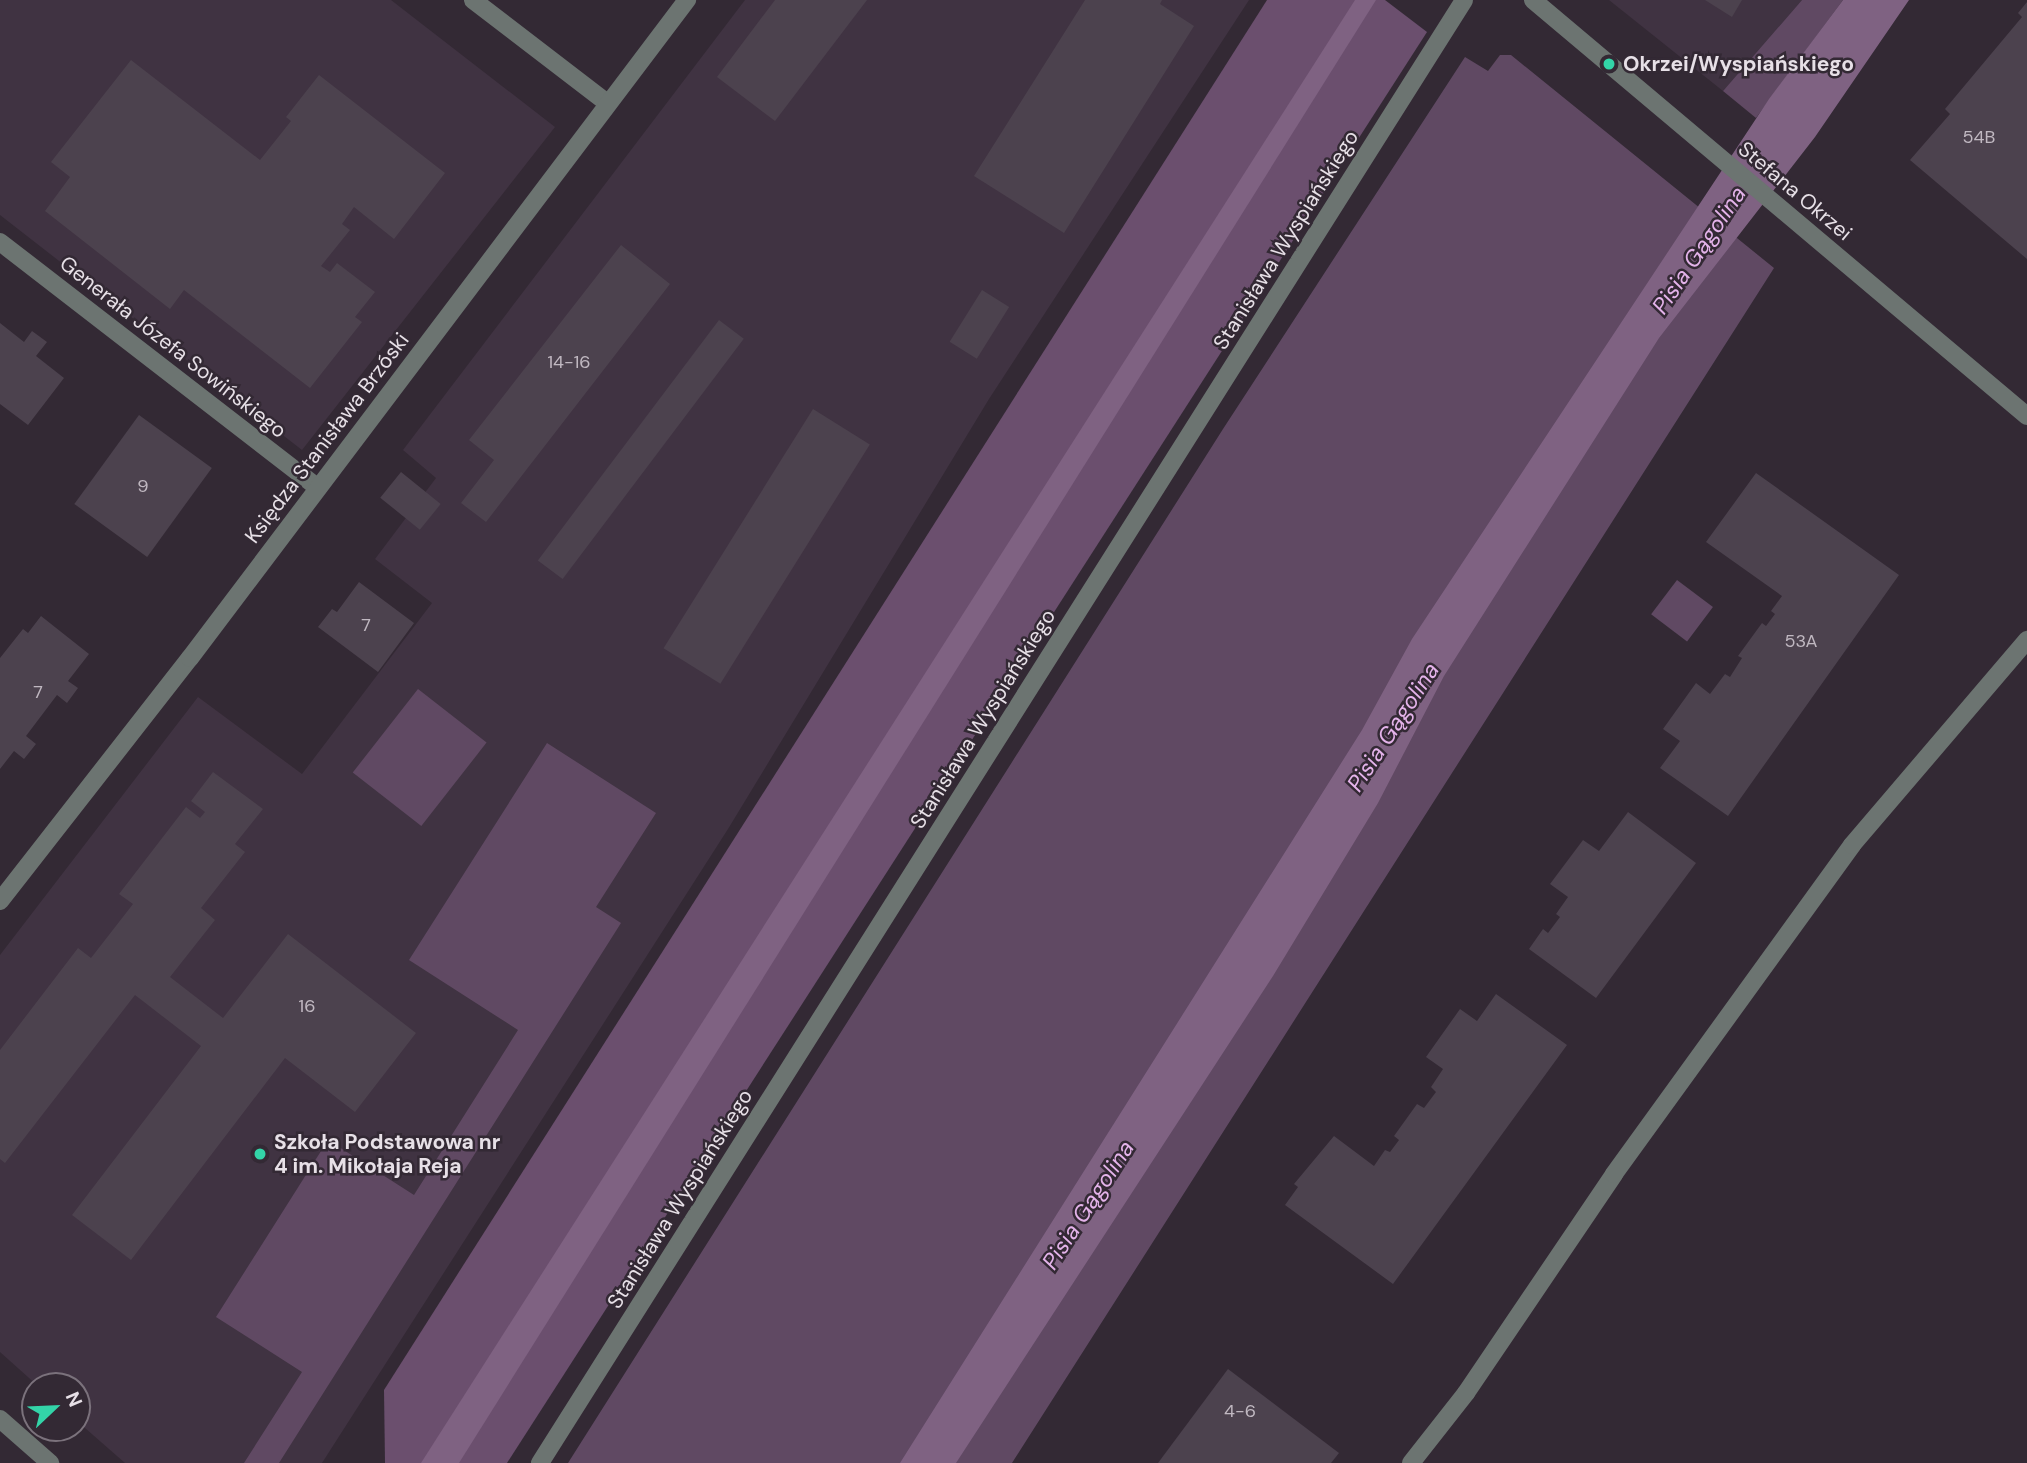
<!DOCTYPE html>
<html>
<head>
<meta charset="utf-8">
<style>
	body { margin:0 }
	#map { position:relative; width:2027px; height:1463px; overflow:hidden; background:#332934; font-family:"DM Sans",sans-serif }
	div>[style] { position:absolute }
	.built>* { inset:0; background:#403342 }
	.green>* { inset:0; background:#604963; transform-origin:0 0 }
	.forest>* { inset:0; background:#6b4f6e }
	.water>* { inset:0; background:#7f6282 }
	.building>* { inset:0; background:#4c424e; transform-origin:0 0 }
	.minor>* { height:18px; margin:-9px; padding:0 9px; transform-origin:9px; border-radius:9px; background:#6c7471 }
	.dots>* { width:19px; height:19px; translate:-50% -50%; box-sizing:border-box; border:4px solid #332934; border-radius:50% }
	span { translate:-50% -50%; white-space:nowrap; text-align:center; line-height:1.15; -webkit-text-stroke:5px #332934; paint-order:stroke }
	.number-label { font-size:18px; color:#c0b8c1 }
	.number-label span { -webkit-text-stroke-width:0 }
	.poi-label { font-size:21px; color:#e7e0e7; font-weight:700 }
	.left { translate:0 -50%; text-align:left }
	.street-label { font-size:21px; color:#e7e0e7 }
	.water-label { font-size:23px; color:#e4b3ea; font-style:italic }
	.north { position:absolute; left:21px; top:1372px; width:70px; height:70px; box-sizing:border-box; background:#332934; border:2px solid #7b727c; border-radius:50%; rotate:67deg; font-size:19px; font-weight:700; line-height:28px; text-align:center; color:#e7e0e7 }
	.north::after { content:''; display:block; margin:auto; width:24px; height:32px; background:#33d4a8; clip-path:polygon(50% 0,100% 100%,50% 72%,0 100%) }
</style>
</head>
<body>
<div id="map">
	<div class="built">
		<div style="clip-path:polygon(0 0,391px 0,555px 127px,302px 450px,0 215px)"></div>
		<div style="clip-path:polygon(745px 0,1249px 0,989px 399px,728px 829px,322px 1463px,125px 1463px,77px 1421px,77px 1386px,38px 1386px,0 1352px,0 955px,198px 697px,302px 774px,432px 603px,375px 559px,436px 478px,403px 450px)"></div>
		<div style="clip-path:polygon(1609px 0,1802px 0,1723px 91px)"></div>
	</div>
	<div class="green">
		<div style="clip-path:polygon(1802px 0,1843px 0,1756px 118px,1723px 91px)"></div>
		<div style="clip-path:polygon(1500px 55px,1511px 55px,1774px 268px,1012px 1463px,568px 1463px,1223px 429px,1465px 57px,1488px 71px)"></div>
		<div style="left:1677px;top:580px;width:45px;height:43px;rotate:37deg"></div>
		<div style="left:418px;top:689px;width:87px;height:106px;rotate:38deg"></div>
		<div style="clip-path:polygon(547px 743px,656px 813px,596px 907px,621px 923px,279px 1463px,244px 1463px,302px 1372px,216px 1317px,328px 1140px,414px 1195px,518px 1030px,409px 960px)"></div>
	</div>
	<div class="forest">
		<div style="clip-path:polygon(1267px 0,1385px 0,1427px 32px,507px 1463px,385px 1463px,384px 1390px)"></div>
	</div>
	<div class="water">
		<div style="clip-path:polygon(1355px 0,1376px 0,459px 1463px,421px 1463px)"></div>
		<div style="clip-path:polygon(1843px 0,1909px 0,1815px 137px,1659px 338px,1444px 676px,1378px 803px,1273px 976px,956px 1463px,900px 1463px,1362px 730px,1412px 639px,1769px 99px)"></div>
	</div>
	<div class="building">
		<div style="clip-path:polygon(775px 0,867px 0,775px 121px,717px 77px)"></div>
		<div style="clip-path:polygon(1085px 0,1162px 0,1160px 4px,1194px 26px,1064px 233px,974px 176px)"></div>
		<div style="clip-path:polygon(1705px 0,1742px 0,1732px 17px)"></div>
		<div style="clip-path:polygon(2027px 2px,2027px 259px,1910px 160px,1950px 114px,1945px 109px,2022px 17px,2018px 13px)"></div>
		<div style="clip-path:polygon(131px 60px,260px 160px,291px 121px,286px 117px,319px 75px,445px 173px,394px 239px,354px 207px,342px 224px,350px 230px,321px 266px,330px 272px,337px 263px,375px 292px,355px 317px,362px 322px,310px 388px,184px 290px,170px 309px,45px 211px,70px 177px,51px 162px)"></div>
		<div style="clip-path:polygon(621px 245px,670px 284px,486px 522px,461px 503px,494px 460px,469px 440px)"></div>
		<div style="left:982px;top:290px;width:32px;height:61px;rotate:32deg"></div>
		<div style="left:719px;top:320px;width:31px;height:301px;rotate:37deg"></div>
		<div style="clip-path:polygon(0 323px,24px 342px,32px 331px,47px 342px,36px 356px,64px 378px,28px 425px,0 404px)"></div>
		<div style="left:813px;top:409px;width:67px;height:282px;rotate:32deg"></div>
		<div style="left:139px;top:415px;width:90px;height:110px;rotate:36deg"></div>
		<div style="left:401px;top:472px;width:51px;height:33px;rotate:39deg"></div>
		<div style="clip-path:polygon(1756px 473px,1899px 575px,1728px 816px,1660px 768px,1680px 741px,1663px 729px,1696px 683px,1710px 694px,1725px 674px,1730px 677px,1742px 658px,1738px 656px,1762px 623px,1766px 626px,1775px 614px,1771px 611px,1782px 596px,1706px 542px)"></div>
		<div style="clip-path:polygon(359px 582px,414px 623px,378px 672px,318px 627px,332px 609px,337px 612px)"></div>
		<div style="clip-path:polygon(41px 616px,89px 654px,68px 681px,78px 688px,67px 703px,57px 695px,26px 736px,36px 744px,24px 759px,14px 751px,0 769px,0 658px,23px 629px,28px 633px)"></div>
		<div style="clip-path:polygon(213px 772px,263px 809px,235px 844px,245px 852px,201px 908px,215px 920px,170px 977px,223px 1018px,288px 934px,416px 1033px,355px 1112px,285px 1058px,131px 1260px,72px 1215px,201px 1046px,135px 995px,5px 1163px,0 1159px,0 1050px,78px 948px,91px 958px,133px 904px,119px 894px,186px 807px,200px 818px,205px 812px,191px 801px)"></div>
		<div style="clip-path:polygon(1628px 812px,1696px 863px,1596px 998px,1529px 949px,1543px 929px,1548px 933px,1560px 917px,1556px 914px,1568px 897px,1550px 884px,1583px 840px,1599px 851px)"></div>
		<div style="clip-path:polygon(1496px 994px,1567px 1045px,1393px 1284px,1285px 1205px,1298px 1187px,1294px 1184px,1334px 1136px,1374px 1166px,1385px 1150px,1390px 1152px,1399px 1140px,1394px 1136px,1417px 1104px,1424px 1108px,1436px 1092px,1431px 1087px,1443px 1069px,1426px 1057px,1460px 1009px,1477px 1021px)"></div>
		<div style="clip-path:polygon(1228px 1369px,1339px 1453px,1331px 1463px,1158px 1463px)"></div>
	</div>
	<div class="minor">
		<div style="left:473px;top:0;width:169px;rotate:37.5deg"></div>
		<div style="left:1533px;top:0;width:646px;rotate:40.1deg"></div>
		<div style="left:0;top:242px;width:402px;rotate:37.7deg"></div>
		<div style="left:0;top:901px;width:308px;rotate:-52deg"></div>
		<div style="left:190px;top:658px;width:825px;rotate:-52.94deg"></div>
		<div style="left:0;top:1419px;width:67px;rotate:41.3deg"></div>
		<div style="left:540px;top:1463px;width:1730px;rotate:-57.72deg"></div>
		<div style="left:1411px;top:1463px;width:89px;rotate:-51.8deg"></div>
		<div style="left:1466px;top:1393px;width:264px;rotate:-55.9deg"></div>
		<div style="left:1614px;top:1174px;width:406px;rotate:-54.1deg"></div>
		<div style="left:1852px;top:845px;width:270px;rotate:-49.5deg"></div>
	</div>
	<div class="dots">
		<div style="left:1609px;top:64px;background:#33d4a8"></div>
		<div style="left:260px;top:1154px;background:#33d4a8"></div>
	</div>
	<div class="number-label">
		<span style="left:1979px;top:137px">54B</span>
		<span style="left:569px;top:362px">14-16</span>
		<span style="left:143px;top:486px">9</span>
		<span style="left:366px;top:625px">7</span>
		<span style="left:1801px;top:641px">53A</span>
		<span style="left:38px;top:692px">7</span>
		<span style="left:307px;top:1006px">16</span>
		<span style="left:1240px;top:1411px">4-6</span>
	</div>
	<div class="poi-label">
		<span class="left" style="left:1623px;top:64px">Okrzei/Wyspiańskiego</span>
		<span class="left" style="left:274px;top:1154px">Szkoła Podstawowa nr<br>4 im. Mikołaja Reja</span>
	</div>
	<div class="street-label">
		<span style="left:1795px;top:191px;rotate:40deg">Stefana Okrzei</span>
		<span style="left:1286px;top:240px;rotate:-58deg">Stanisława Wyspiańskiego</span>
		<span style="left:173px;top:347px;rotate:38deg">Generała Józefa Sowińskiego</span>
		<span style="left:327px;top:438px;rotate:-53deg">Księdza Stanisława Brzóski</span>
		<span style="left:983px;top:719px;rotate:-58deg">Stanisława Wyspiańskiego</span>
		<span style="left:680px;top:1199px;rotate:-58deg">Stanisława Wyspiańskiego</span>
	</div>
	<div class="water-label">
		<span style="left:1699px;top:250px;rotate:-56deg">Pisia Gągolina</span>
		<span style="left:1393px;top:727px;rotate:-57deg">Pisia Gągolina</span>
		<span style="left:1088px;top:1205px;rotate:-57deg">Pisia Gągolina</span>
	</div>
	<div class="north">N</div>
</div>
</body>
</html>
